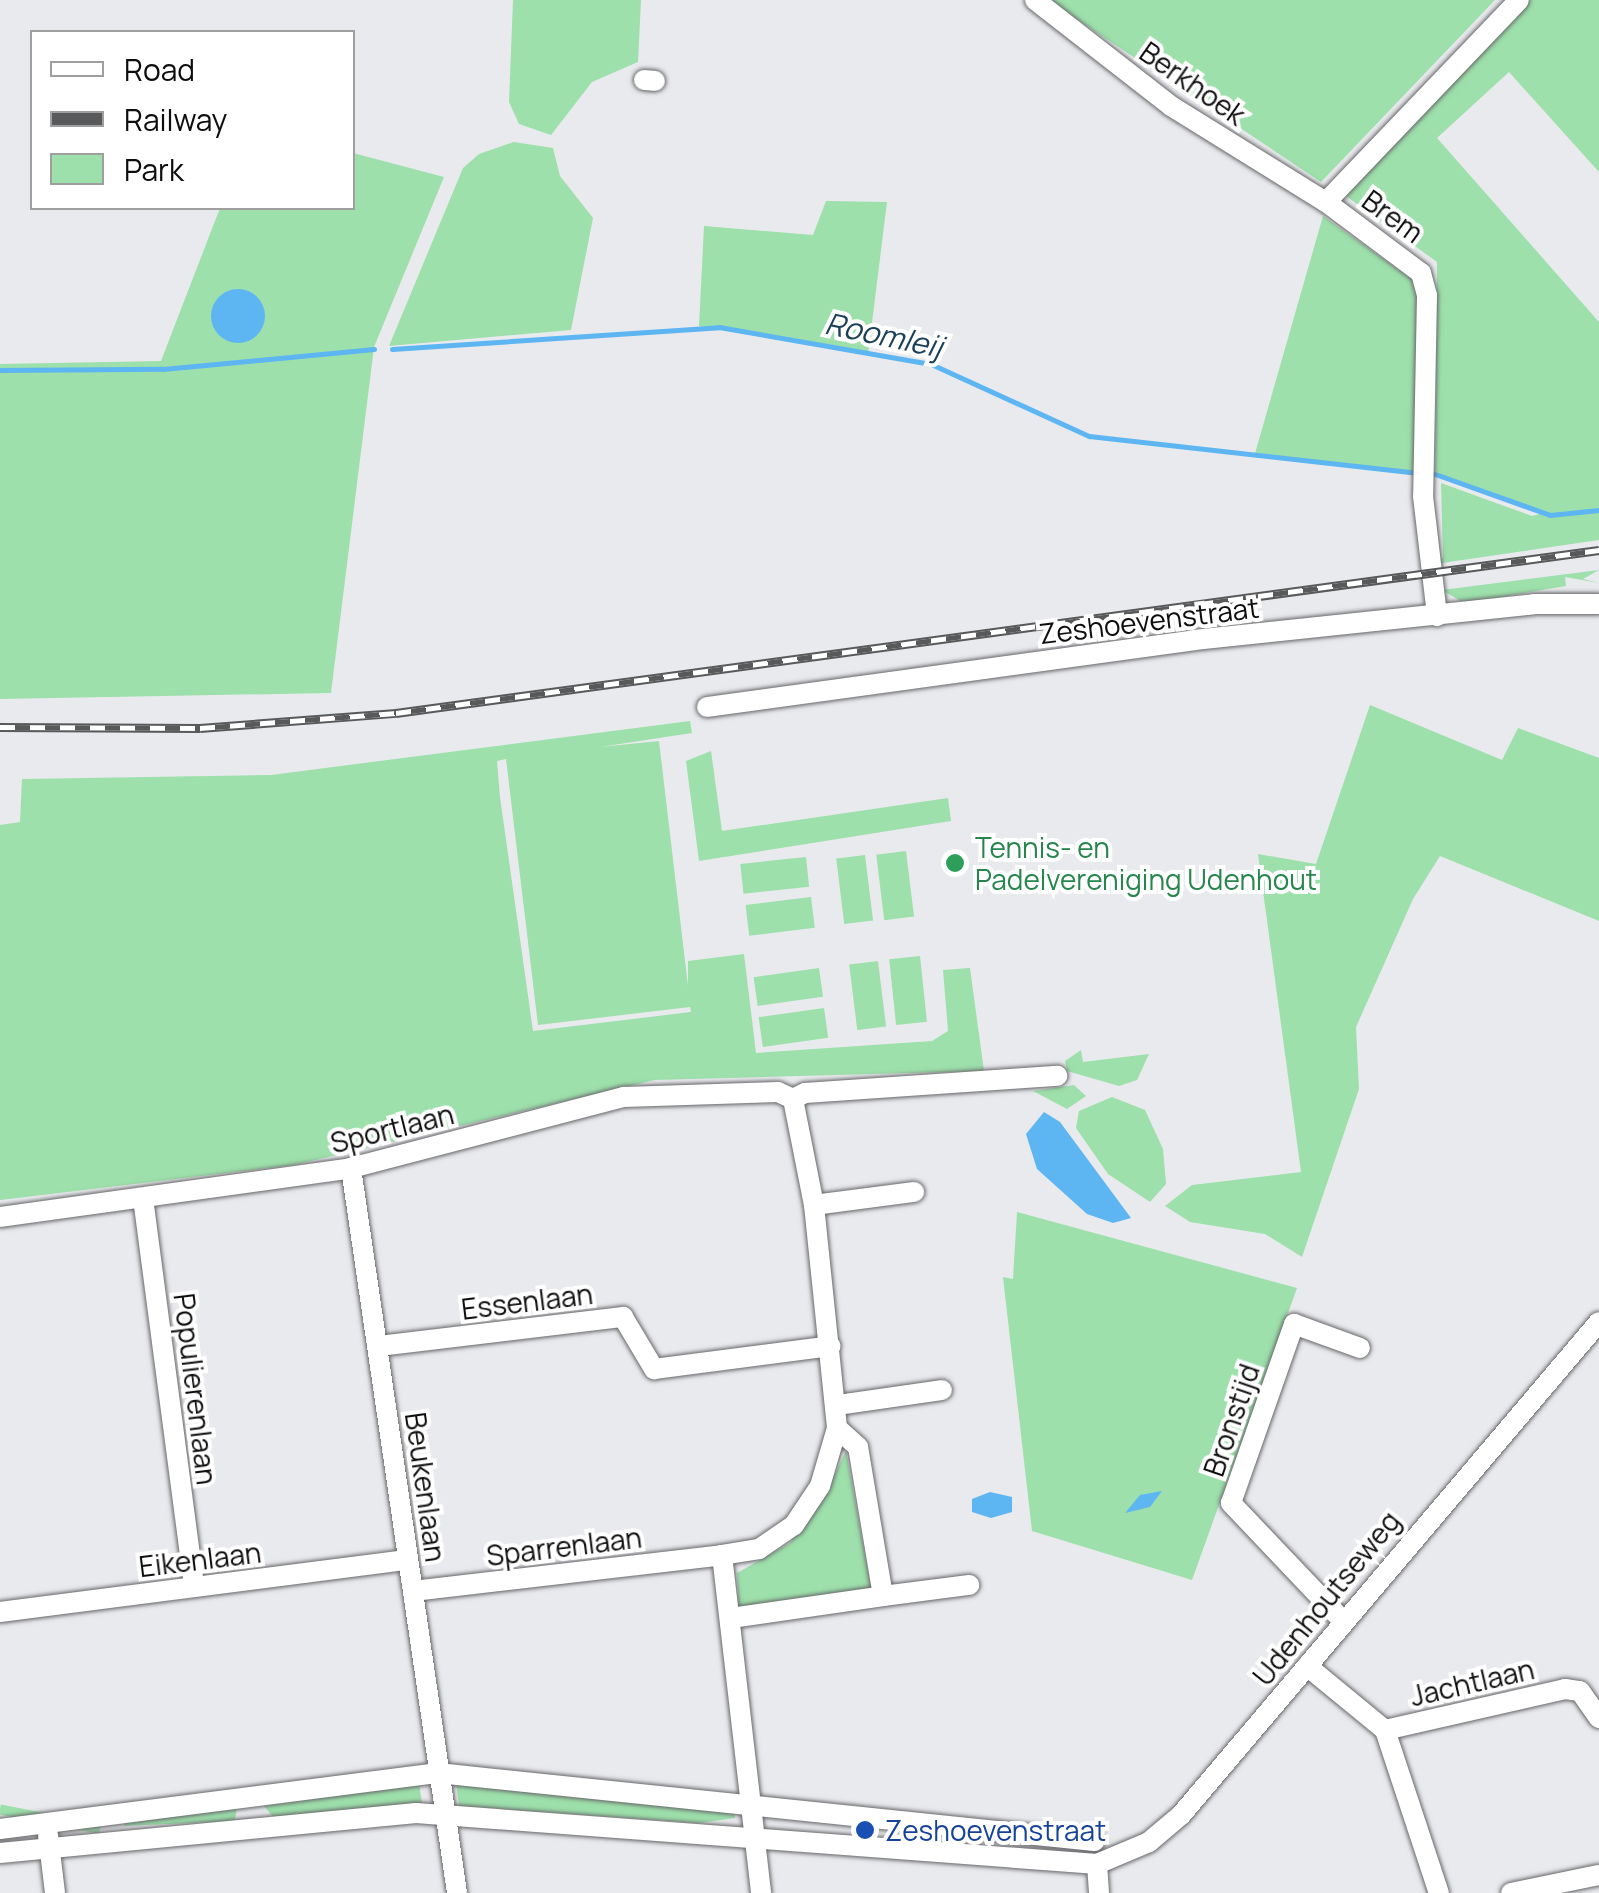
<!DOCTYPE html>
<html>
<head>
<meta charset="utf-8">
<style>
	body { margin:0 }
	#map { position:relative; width:1599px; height:1893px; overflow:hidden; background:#e9eaed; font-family:Manrope,sans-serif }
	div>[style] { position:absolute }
	.green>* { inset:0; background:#9de0ab; transform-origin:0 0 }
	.water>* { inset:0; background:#5db5f1 }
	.round { border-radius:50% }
	.stream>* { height:5px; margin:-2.5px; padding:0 2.5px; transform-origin:2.5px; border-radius:2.5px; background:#5db5f1 }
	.roads { filter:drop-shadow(0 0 2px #67676a) drop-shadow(0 0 2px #67676a) }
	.minor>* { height:20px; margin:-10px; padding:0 10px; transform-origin:10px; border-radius:10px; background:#fff }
	.rail>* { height:9px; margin-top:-4.5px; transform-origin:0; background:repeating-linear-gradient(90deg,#fff 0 15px,#58595a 0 30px); box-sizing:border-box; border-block:2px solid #58595a }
	.dots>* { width:28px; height:28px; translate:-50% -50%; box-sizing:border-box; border:5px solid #fff; border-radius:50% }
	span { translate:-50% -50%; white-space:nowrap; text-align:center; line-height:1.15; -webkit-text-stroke:8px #fff; paint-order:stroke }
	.street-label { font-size:28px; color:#0e0e0f }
	.leisure-label { font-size:28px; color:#27864d }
	.left { translate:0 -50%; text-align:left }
	.transit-label { font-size:28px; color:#164399 }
	.water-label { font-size:30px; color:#1a3f58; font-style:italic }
	.legend { position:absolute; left:30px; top:30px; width:325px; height:180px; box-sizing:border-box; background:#fff; border:2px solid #9f9f9f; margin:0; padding:12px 18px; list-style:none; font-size:30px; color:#0e0e0f }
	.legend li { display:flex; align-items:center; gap:20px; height:50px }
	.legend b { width:50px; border:2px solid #9f9f9f }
</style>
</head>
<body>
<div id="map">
	<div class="green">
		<div style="clip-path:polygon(513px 0,641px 0,638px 62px,592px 82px,551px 135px,519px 124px,509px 102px)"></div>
		<div style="clip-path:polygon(1048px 0,1495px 0,1321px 182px)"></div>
		<div style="clip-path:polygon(1530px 0,1599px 0,1599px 172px,1509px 72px,1437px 138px,1599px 322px,1599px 540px,1435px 564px,1443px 557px,1441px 483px,1532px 516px,1548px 512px,1435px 476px,1437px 262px,1346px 196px)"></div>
		<div style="clip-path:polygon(514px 142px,553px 148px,560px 176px,593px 218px,571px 330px,389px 346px,463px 168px,479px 154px)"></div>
		<div style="clip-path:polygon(evenodd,353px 153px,444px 177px,374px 347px,331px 693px,0 699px,0 364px,161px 361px,220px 208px,352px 208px,353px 153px,236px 289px,226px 340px,215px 329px,213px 307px,236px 289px)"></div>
		<div style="clip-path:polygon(826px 201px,887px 202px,868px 355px,699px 326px,704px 226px,813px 235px)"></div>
		<div style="clip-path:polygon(1323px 216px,1420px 285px,1419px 474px,1254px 457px)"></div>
		<div style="clip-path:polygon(1599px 570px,1583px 579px,1599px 583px,1565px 577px,1566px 586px,1464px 603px,1442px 590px)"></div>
		<div style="clip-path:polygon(1370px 705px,1502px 760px,1518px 728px,1599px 758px,1599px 921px,1440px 856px,1413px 899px,1356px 1027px,1359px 1089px,1302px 1257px,1265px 1234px,1190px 1222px,1165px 1206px,1192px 1185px,1301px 1172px,1258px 854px,1316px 864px)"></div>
		<div style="clip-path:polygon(evenodd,690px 721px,692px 733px,600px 747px,659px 741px,688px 986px,688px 961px,744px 954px,756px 1053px,932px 1041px,948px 1031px,943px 970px,970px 968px,984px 1071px,655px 1080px,294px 1165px,0 1200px,0 825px,20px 822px,22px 779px,271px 775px,690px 721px,506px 759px,538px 1025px,690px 1007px,691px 1012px,533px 1031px,500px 797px,497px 761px,506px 759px)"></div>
		<div style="clip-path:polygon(711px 751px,722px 831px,948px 798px,951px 821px,699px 861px,686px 761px)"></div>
		<div style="left:906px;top:851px;width:66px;height:30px;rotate:83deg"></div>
		<div style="left:865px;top:855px;width:66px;height:29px;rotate:83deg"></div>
		<div style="left:806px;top:857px;width:30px;height:66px;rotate:84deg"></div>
		<div style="left:811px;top:897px;width:31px;height:66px;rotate:83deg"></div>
		<div style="left:920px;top:956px;width:66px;height:31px;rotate:84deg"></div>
		<div style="left:878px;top:961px;width:66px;height:29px;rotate:83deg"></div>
		<div style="left:819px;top:968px;width:29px;height:66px;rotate:82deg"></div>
		<div style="left:824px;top:1008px;width:30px;height:66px;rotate:82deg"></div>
		<div style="clip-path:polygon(1081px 1050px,1083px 1062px,1149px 1054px,1137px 1080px,1119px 1086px,1067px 1071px,1065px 1061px)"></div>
		<div style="clip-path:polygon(1074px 1085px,1086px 1096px,1067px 1109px,1033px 1091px)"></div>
		<div style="clip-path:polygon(1112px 1097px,1145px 1110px,1163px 1149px,1166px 1184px,1150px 1202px,1108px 1174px,1076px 1128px,1079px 1111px)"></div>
		<div style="clip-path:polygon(1017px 1212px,1297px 1288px,1192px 1580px,1032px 1531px,1003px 1277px,1013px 1279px)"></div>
		<div style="clip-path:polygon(846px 1451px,871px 1588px,739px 1607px,737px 1573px,790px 1543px,824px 1497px)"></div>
		<div style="clip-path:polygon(456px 1783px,734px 1813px,735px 1818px,699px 1823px,459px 1806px)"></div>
		<div style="clip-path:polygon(419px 1784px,422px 1803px,273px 1817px,264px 1806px)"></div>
		<div style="clip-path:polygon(237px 1806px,235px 1821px,124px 1826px,125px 1821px)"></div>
		<div style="left:101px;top:1824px;width:10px;height:102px;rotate:101deg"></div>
	</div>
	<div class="water">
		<div class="round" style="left:211px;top:289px;width:54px;height:54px"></div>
		<div style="clip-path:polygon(1044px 1112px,1060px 1122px,1131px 1218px,1113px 1223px,1087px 1214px,1037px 1169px,1026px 1134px)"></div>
		<div style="clip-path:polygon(1162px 1491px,1150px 1507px,1125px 1513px,1140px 1495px)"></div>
		<div style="clip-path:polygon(990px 1492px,1012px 1497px,1012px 1512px,991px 1518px,972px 1512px,972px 1499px)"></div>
	</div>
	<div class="stream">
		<div style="left:392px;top:349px;width:328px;rotate:-3.8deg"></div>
		<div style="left:719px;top:327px;width:215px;rotate:9.9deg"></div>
		<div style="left:931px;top:364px;width:174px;rotate:24.5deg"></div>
		<div style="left:1089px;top:436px;width:325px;rotate:6.4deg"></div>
		<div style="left:0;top:370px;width:163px;rotate:-0.4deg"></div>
		<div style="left:163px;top:369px;width:212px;rotate:-5.4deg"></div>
		<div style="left:1435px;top:474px;width:122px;rotate:19.6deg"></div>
		<div style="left:1550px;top:515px;width:49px;rotate:-5.8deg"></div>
	</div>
	<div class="roads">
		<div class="minor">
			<div style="left:1035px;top:0;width:172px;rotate:37.9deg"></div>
			<div style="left:1171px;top:106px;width:182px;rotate:31.8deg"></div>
			<div style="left:1326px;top:202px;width:119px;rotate:36.8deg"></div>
			<div style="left:1421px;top:273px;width:23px;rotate:75deg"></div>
			<div style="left:1427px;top:295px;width:201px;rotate:91.1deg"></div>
			<div style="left:1423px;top:496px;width:121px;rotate:83.3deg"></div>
			<div style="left:644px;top:80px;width:11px;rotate:5deg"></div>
			<div style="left:1326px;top:202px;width:279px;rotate:-46.3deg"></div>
			<div style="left:707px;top:707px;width:492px;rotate:-7.8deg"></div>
			<div style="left:1194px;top:640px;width:342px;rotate:-6deg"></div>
			<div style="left:1534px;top:604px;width:65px"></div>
			<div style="left:793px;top:1099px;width:13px;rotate:-27deg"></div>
			<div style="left:805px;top:1093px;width:253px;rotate:-3.9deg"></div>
			<div style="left:351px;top:1168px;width:733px;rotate:81.68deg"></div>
			<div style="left:143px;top:1198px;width:392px;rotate:82.5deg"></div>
			<div style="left:814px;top:1205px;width:101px;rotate:-7.4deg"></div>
			<div style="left:0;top:1217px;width:354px;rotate:-7.9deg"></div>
			<div style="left:351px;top:1168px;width:282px;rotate:-14.6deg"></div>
			<div style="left:624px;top:1097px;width:154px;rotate:-1.9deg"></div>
			<div style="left:778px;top:1092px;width:17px;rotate:25deg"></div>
			<div style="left:793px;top:1099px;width:108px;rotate:78.8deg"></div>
			<div style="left:814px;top:1205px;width:224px;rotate:84.1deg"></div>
			<div style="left:837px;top:1428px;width:60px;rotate:106.3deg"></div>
			<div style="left:820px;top:1486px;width:47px;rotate:123.7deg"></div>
			<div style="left:794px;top:1525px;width:42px;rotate:145.6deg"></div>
			<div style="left:759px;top:1549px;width:37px;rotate:171deg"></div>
			<div style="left:722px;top:1555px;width:340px;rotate:83.4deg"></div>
			<div style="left:379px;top:1346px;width:246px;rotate:-6.8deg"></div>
			<div style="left:623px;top:1317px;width:61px;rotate:59.2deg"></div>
			<div style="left:654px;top:1369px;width:178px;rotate:-7.4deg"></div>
			<div style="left:838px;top:1405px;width:105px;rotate:-8.2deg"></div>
			<div style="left:413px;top:1591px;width:311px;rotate:-6.6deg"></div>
			<div style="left:883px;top:1596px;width:87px;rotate:-7.3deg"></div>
			<div style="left:0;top:1612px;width:410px;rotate:-7.3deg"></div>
			<div style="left:731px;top:1618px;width:154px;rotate:-8.2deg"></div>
			<div style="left:883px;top:1596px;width:151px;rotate:-99.5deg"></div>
			<div style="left:858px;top:1447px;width:28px;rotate:-138deg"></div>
			<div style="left:1343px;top:1621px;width:163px;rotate:-133.5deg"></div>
			<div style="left:1231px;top:1503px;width:190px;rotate:-70.6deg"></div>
			<div style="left:1294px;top:1324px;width:70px;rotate:20deg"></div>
			<div style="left:1307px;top:1666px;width:101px;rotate:39.4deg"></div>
			<div style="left:1385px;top:1730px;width:185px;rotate:-12.8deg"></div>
			<div style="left:1565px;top:1689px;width:15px;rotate:8deg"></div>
			<div style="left:1580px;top:1691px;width:33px;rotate:55deg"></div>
			<div style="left:1385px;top:1730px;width:172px;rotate:71.7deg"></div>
			<div style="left:0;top:1829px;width:442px;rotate:-7.3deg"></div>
			<div style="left:438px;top:1773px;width:660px;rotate:5.92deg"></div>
			<div style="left:48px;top:1835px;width:58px;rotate:83.1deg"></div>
			<div style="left:0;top:1853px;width:418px;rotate:-5.5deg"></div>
			<div style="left:416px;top:1813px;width:683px;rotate:4.28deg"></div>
			<div style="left:1097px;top:1864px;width:56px;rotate:-22.9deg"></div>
			<div style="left:1149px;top:1842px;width:42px;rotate:-40.2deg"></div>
			<div style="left:1181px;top:1815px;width:646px;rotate:-49.71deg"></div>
			<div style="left:1097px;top:1864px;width:29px;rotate:86deg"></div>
			<div style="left:1511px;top:1893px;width:90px;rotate:-11.6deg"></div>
		</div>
	</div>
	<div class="rail">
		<div style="left:0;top:727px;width:200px;rotate:0.3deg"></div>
		<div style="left:200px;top:728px;width:197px;rotate:-4.4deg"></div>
		<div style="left:396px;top:713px;width:1214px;rotate:-7.72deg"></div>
	</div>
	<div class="dots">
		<div style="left:955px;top:863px;background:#2e9e5b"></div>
		<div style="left:865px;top:1830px;background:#1a4fb4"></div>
	</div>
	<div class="street-label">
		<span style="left:1193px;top:83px;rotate:35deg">Berkhoek</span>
		<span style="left:1393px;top:216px;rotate:36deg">Brem</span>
		<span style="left:1149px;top:620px;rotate:-7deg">Zeshoevenstraat</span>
		<span style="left:392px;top:1128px;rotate:-14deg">Sportlaan</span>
		<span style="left:527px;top:1301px;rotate:-7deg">Essenlaan</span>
		<span style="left:196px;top:1389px;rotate:83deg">Populierenlaan</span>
		<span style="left:1231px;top:1420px;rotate:-71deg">Bronstijd</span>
		<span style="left:426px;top:1487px;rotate:82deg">Beukenlaan</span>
		<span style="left:564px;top:1546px;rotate:-7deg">Sparrenlaan</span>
		<span style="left:200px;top:1559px;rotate:-7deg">Eikenlaan</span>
		<span style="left:1326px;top:1598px;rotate:-51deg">Udenhoutseweg</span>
		<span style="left:1472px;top:1682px;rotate:-13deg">Jachtlaan</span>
	</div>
	<div class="leisure-label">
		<span class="left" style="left:975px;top:863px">Tennis- en<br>Padelvereniging Udenhout</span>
	</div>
	<div class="transit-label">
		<span class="left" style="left:885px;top:1830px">Zeshoevenstraat</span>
	</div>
	<div class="water-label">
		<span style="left:884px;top:335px;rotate:12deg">Roomleij</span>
	</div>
	<ul class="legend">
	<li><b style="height:12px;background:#fff"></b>Road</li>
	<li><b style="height:12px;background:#58595a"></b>Railway</li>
	<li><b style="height:28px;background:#9de0ab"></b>Park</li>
	</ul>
</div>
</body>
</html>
